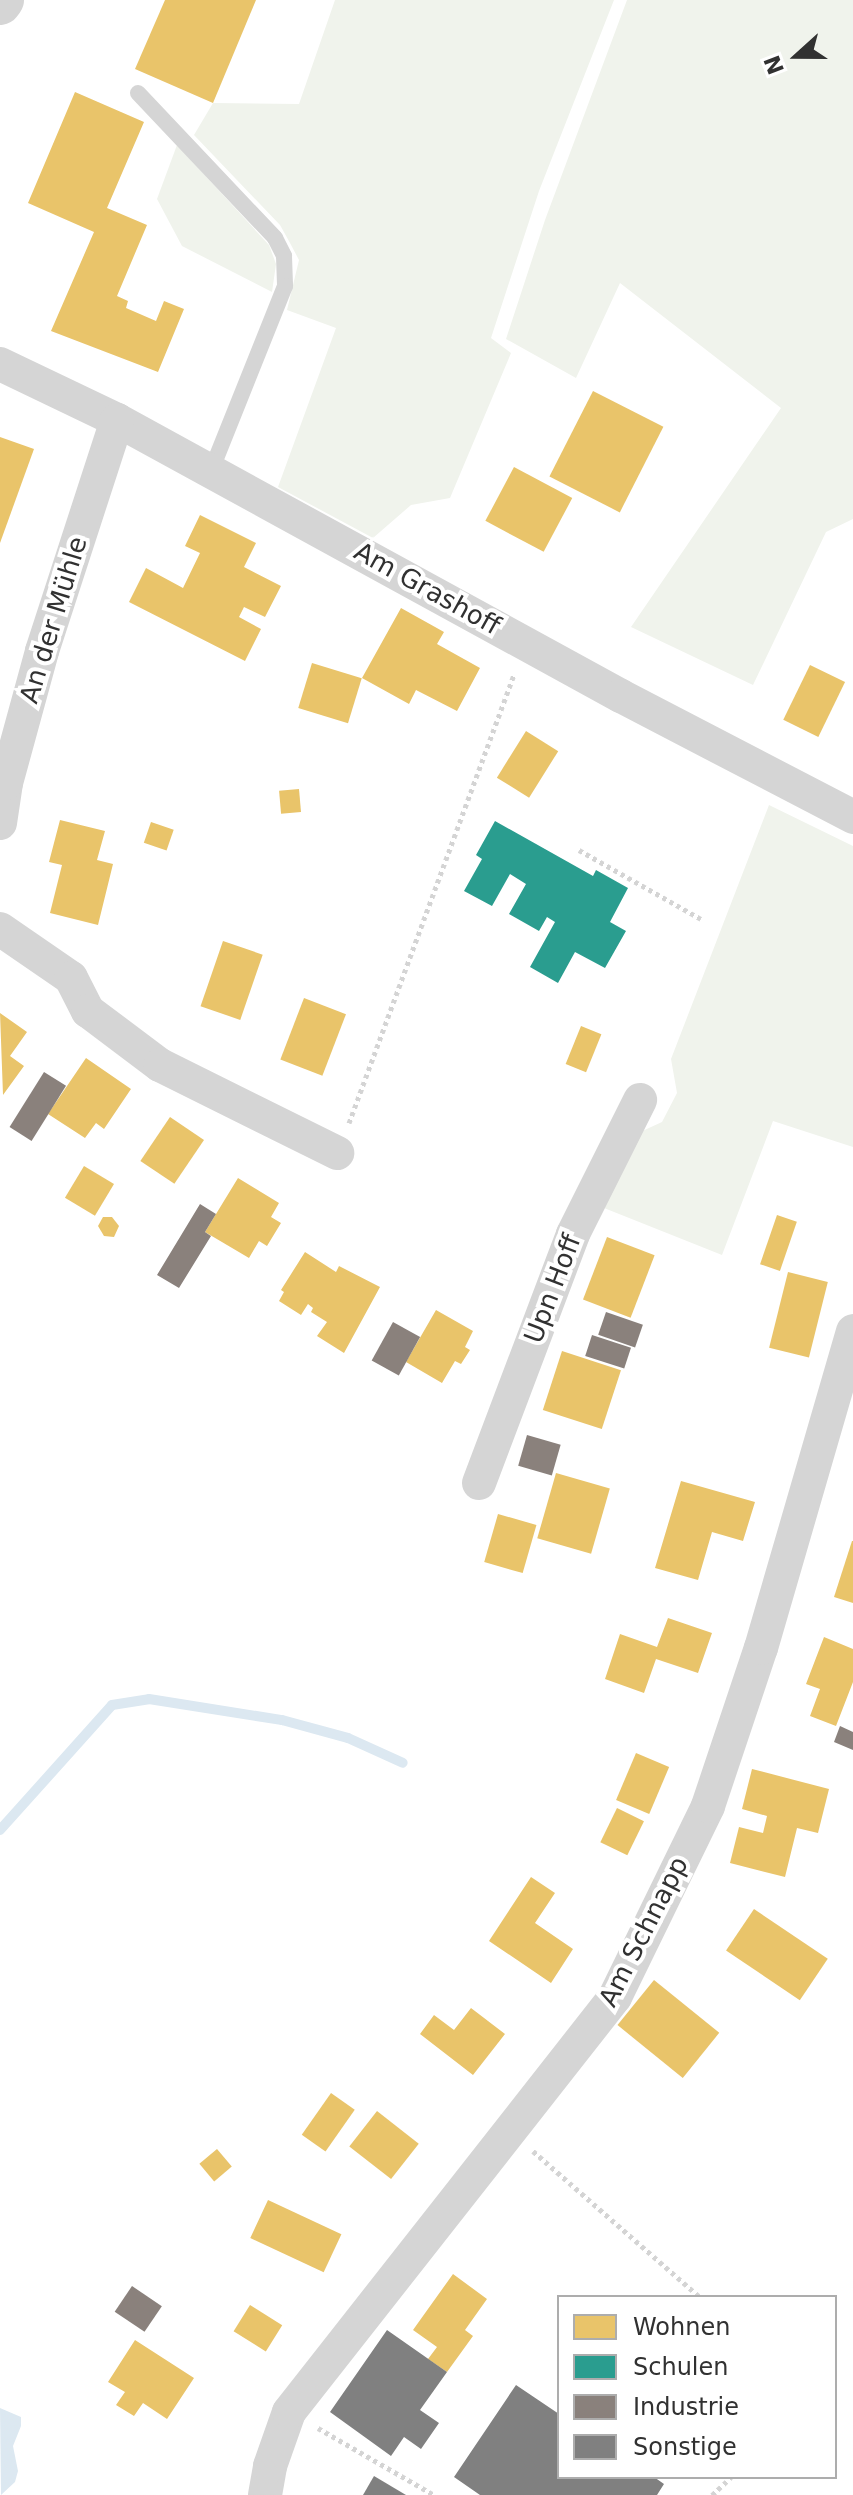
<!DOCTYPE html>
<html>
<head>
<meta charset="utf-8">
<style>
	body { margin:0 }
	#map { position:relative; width:853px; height:2495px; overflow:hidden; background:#fff; font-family:"DejaVu Sans",sans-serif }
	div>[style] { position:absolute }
	.green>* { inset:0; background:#f0f3ec }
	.water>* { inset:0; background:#dce8f1 }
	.homes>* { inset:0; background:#e9c46a; transform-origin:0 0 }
	.schools>* { inset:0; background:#2a9d8f }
	.industry>* { inset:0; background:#8a817c; transform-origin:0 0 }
	.stream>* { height:10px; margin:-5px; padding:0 5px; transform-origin:5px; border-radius:5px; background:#dce8f1 }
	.building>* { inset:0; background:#808080 }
	.path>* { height:5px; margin-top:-2.5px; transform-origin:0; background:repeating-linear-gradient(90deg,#d4d4d4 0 4px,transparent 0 8px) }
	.service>* { height:16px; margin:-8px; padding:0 8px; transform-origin:8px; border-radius:8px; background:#d5d5d5 }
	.minor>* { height:34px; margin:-17px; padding:0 17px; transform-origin:17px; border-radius:17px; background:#d5d5d5 }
	.tertiary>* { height:42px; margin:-21px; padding:0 21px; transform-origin:21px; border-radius:21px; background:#d5d5d5 }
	span { translate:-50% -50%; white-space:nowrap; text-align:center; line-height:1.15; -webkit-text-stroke:8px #fff; paint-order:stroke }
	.street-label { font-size:26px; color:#313131 }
	.legend { position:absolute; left:557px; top:2295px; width:280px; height:184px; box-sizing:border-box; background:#fff; border:2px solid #adadad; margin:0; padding:10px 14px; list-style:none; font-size:24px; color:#313131 }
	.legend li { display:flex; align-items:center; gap:16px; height:40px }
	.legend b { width:40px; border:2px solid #adadad }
	.north { position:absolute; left:757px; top:16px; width:80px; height:80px; -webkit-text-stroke:6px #fff; paint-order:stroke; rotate:249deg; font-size:22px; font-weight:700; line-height:32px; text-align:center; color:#313131 }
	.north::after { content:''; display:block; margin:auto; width:28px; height:36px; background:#313131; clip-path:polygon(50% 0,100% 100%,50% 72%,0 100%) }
</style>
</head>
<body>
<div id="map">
	<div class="green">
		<div style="clip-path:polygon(335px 0,614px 0,539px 191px,491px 338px,511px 353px,450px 498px,411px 505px,373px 538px,278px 487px,336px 328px,287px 310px,299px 260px,290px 243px,280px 225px,194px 135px,213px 103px,299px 104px)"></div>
		<div style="clip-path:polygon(627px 0,853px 0,853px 519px,826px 532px,753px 685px,631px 627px,781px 408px,620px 283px,576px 378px,506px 339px,545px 220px)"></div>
		<div style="clip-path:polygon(177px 145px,269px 245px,276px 264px,272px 292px,182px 246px,157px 199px)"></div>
		<div style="clip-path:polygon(769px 805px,853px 846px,853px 1147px,773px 1121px,722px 1255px,599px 1206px,638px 1133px,662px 1122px,677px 1093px,671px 1059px)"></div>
	</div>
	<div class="water">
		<div style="clip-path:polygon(0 2408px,21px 2417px,21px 2426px,13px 2446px,18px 2471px,15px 2482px,1px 2495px)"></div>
	</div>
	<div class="homes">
		<div style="clip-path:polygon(165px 0,256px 0,213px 103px,135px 69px)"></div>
		<div style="clip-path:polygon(75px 92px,144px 122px,107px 208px,147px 225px,117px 296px,128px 301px,126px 308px,156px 321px,164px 301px,184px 309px,158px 372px,51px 331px,94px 232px,28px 203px)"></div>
		<div style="left:593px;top:391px;width:79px;height:96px;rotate:27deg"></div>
		<div style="clip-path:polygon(0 437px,34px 449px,0 543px)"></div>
		<div style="left:514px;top:467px;width:66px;height:61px;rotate:28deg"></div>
		<div style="clip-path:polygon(200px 515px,256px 543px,244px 567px,281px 586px,265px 617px,244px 607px,239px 617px,261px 629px,245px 661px,129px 602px,146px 568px,183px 588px,200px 553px,185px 546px)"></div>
		<div style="clip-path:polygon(401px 608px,444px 632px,437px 644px,480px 668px,457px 711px,416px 690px,409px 704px,362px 678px)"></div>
		<div style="left:312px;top:663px;width:52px;height:47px;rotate:17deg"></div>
		<div style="left:810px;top:665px;width:39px;height:61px;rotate:26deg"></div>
		<div style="left:526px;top:731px;width:38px;height:55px;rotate:32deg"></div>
		<div style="left:299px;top:789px;width:23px;height:20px;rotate:85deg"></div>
		<div style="clip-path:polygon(60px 820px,105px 831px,97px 860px,113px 864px,98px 925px,50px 913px,62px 865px,49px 862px)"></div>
		<div style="left:151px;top:822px;width:24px;height:22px;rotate:19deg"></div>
		<div style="left:223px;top:941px;width:42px;height:69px;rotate:19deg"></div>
		<div style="left:304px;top:998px;width:45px;height:66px;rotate:21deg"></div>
		<div style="clip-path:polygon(0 1013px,27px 1032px,10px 1056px,24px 1066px,3px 1095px)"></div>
		<div style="left:581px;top:1026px;width:22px;height:41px;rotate:22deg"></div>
		<div style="clip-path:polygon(86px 1058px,131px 1089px,104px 1129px,96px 1123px,85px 1138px,48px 1114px)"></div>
		<div style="left:170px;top:1117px;width:41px;height:53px;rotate:34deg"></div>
		<div style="left:84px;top:1166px;width:35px;height:37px;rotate:31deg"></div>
		<div style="clip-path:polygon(238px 1178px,279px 1203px,271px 1217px,281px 1223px,267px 1246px,259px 1241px,249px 1258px,205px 1232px)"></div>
		<div style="left:777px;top:1215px;width:21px;height:52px;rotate:19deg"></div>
		<div style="clip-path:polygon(103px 1217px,112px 1217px,119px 1226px,114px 1237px,104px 1236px,98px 1226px)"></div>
		<div style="left:607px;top:1237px;width:51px;height:67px;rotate:21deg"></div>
		<div style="clip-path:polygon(305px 1252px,336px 1272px,339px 1266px,380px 1287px,344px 1353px,317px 1336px,327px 1322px,311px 1312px,313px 1308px,308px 1304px,301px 1315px,279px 1301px,284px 1292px,281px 1290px)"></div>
		<div style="left:788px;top:1272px;width:41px;height:78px;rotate:14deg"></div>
		<div style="clip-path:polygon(436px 1310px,473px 1331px,465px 1347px,470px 1350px,461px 1364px,455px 1361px,442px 1383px,406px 1362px)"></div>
		<div style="left:562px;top:1351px;width:62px;height:62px;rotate:18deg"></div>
		<div style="left:556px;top:1473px;width:56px;height:68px;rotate:16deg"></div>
		<div style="clip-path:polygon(681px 1481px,755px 1502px,743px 1541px,712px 1532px,698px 1580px,655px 1568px)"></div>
		<div style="left:498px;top:1514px;width:40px;height:50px;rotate:16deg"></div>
		<div style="clip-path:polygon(852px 1541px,853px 1541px,853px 1603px,834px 1597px)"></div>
		<div style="clip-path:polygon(668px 1618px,712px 1633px,698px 1673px,656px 1659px,644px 1693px,605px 1679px,620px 1634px,657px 1647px)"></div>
		<div style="clip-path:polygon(824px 1637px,853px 1649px,853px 1682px,836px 1726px,810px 1716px,820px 1689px,806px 1684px)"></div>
		<div style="left:636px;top:1753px;width:36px;height:51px;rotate:23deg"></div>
		<div style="clip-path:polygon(752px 1769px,829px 1789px,818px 1833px,797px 1828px,785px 1877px,730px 1863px,739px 1827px,763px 1833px,767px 1816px,742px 1809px)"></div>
		<div style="left:617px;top:1808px;width:30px;height:38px;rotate:26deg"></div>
		<div style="clip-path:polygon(531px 1877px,555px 1893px,535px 1923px,573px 1949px,551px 1983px,489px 1941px)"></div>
		<div style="left:754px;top:1909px;width:89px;height:50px;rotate:34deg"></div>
		<div style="left:654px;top:1980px;width:84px;height:58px;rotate:39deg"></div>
		<div style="clip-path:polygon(471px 2008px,505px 2034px,473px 2075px,420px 2034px,434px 2015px,454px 2030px)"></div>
		<div style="left:331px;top:2093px;width:29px;height:51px;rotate:35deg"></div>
		<div style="left:377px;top:2111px;width:53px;height:45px;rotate:38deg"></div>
		<div style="left:217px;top:2149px;width:23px;height:23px;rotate:50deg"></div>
		<div style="left:268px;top:2200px;width:81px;height:42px;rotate:25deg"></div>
		<div style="clip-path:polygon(453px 2274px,487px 2299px,465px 2330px,473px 2336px,447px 2372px,428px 2359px,437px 2347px,413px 2330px)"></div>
		<div style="left:250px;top:2305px;width:38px;height:31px;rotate:32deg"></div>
		<div style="clip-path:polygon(135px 2340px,194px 2378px,167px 2419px,143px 2403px,134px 2416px,116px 2405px,125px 2392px,108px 2382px)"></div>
	</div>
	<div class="schools">
		<div style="clip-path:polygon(495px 821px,593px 876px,596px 870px,628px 888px,610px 922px,626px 931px,605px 968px,575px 952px,558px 983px,530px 967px,555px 922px,547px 917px,539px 931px,509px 914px,526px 884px,510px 874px,492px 906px,464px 891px,482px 859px,476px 855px)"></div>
	</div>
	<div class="industry">
		<div style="left:44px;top:1072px;width:26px;height:65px;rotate:32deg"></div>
		<div style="clip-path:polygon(200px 1204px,216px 1214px,205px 1232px,211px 1236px,179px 1288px,157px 1275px)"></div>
		<div style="left:606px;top:1312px;width:39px;height:24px;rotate:19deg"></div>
		<div style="left:393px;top:1322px;width:31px;height:44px;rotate:29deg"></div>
		<div style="left:592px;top:1335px;width:41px;height:22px;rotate:18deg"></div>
		<div style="left:527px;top:1435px;width:35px;height:32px;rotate:16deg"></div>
		<div style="clip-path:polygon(840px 1726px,853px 1732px,853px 1750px,834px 1742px)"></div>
		<div style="left:132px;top:2286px;width:36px;height:31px;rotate:34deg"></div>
	</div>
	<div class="stream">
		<div style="left:0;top:1830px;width:168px;rotate:-48.1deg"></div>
		<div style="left:112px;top:1705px;width:37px;rotate:-9deg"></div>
		<div style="left:149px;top:1699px;width:135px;rotate:9deg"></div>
		<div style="left:282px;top:1720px;width:68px;rotate:15.3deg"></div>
		<div style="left:348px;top:1738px;width:60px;rotate:24.4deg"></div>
	</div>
	<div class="building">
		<div style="clip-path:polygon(387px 2330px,447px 2372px,420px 2410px,439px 2423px,421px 2449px,404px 2437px,391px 2456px,330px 2412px)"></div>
		<div style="clip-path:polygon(516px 2385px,559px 2414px,559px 2477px,654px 2477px,664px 2484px,657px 2495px,480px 2495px,454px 2477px)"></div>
		<div style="clip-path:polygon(374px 2476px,406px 2495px,363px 2495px)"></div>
	</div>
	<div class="path">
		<div style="left:579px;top:850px;width:140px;rotate:29.5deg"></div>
		<div style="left:349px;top:1123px;width:478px;rotate:-69.8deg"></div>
		<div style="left:533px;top:2151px;width:222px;rotate:41.2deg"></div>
		<div style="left:318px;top:2428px;width:134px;rotate:30deg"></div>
		<div style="left:712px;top:2495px;width:26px;rotate:-43deg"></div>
	</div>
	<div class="service">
		<div style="left:138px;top:93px;width:199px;rotate:46.6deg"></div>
		<div style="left:275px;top:238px;width:20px;rotate:63deg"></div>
		<div style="left:284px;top:256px;width:30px;rotate:88deg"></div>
		<div style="left:285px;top:286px;width:199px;rotate:111.8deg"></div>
	</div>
	<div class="minor">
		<div style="left:0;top:364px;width:130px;rotate:25.6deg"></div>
		<div style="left:117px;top:420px;width:575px;rotate:28.71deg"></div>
		<div style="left:621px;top:696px;width:262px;rotate:27.5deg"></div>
		<div style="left:0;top:823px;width:40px;rotate:-81.5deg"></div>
		<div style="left:6px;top:783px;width:137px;rotate:-74.7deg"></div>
		<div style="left:42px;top:651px;width:243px;rotate:-72deg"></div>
		<div style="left:0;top:929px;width:86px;rotate:34.6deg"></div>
		<div style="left:71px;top:978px;width:37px;rotate:63deg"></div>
		<div style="left:88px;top:1011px;width:90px;rotate:36.9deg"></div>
		<div style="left:160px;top:1065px;width:198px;rotate:26.4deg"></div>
		<div style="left:479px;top:1483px;width:266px;rotate:-69.3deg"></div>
		<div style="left:573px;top:1234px;width:150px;rotate:-63.4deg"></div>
		<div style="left:265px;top:2495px;width:29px;rotate:-80deg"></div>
		<div style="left:270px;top:2466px;width:57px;rotate:-70.6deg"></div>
		<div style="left:289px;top:2412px;width:528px;rotate:-51.85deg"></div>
		<div style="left:615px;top:1997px;width:212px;rotate:-64deg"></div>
		<div style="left:708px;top:1806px;width:167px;rotate:-71.5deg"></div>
		<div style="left:761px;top:1648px;width:330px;rotate:-73.8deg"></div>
	</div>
	<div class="tertiary">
		<div style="left:0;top:4px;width:5px;rotate:-53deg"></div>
	</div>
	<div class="street-label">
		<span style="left:427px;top:589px;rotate:29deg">Am Grashoff</span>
		<span style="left:54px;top:620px;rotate:-73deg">An der Mühle</span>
		<span style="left:553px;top:1289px;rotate:-69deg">Upn Hoff</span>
		<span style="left:644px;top:1932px;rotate:-63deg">Am Schnapp</span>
	</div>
	<ul class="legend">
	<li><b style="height:22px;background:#e9c46a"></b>Wohnen</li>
	<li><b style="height:22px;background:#2a9d8f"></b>Schulen</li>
	<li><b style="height:22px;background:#8a817c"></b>Industrie</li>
	<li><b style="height:22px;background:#808080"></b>Sonstige</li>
	</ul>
	<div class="north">N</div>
</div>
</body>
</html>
